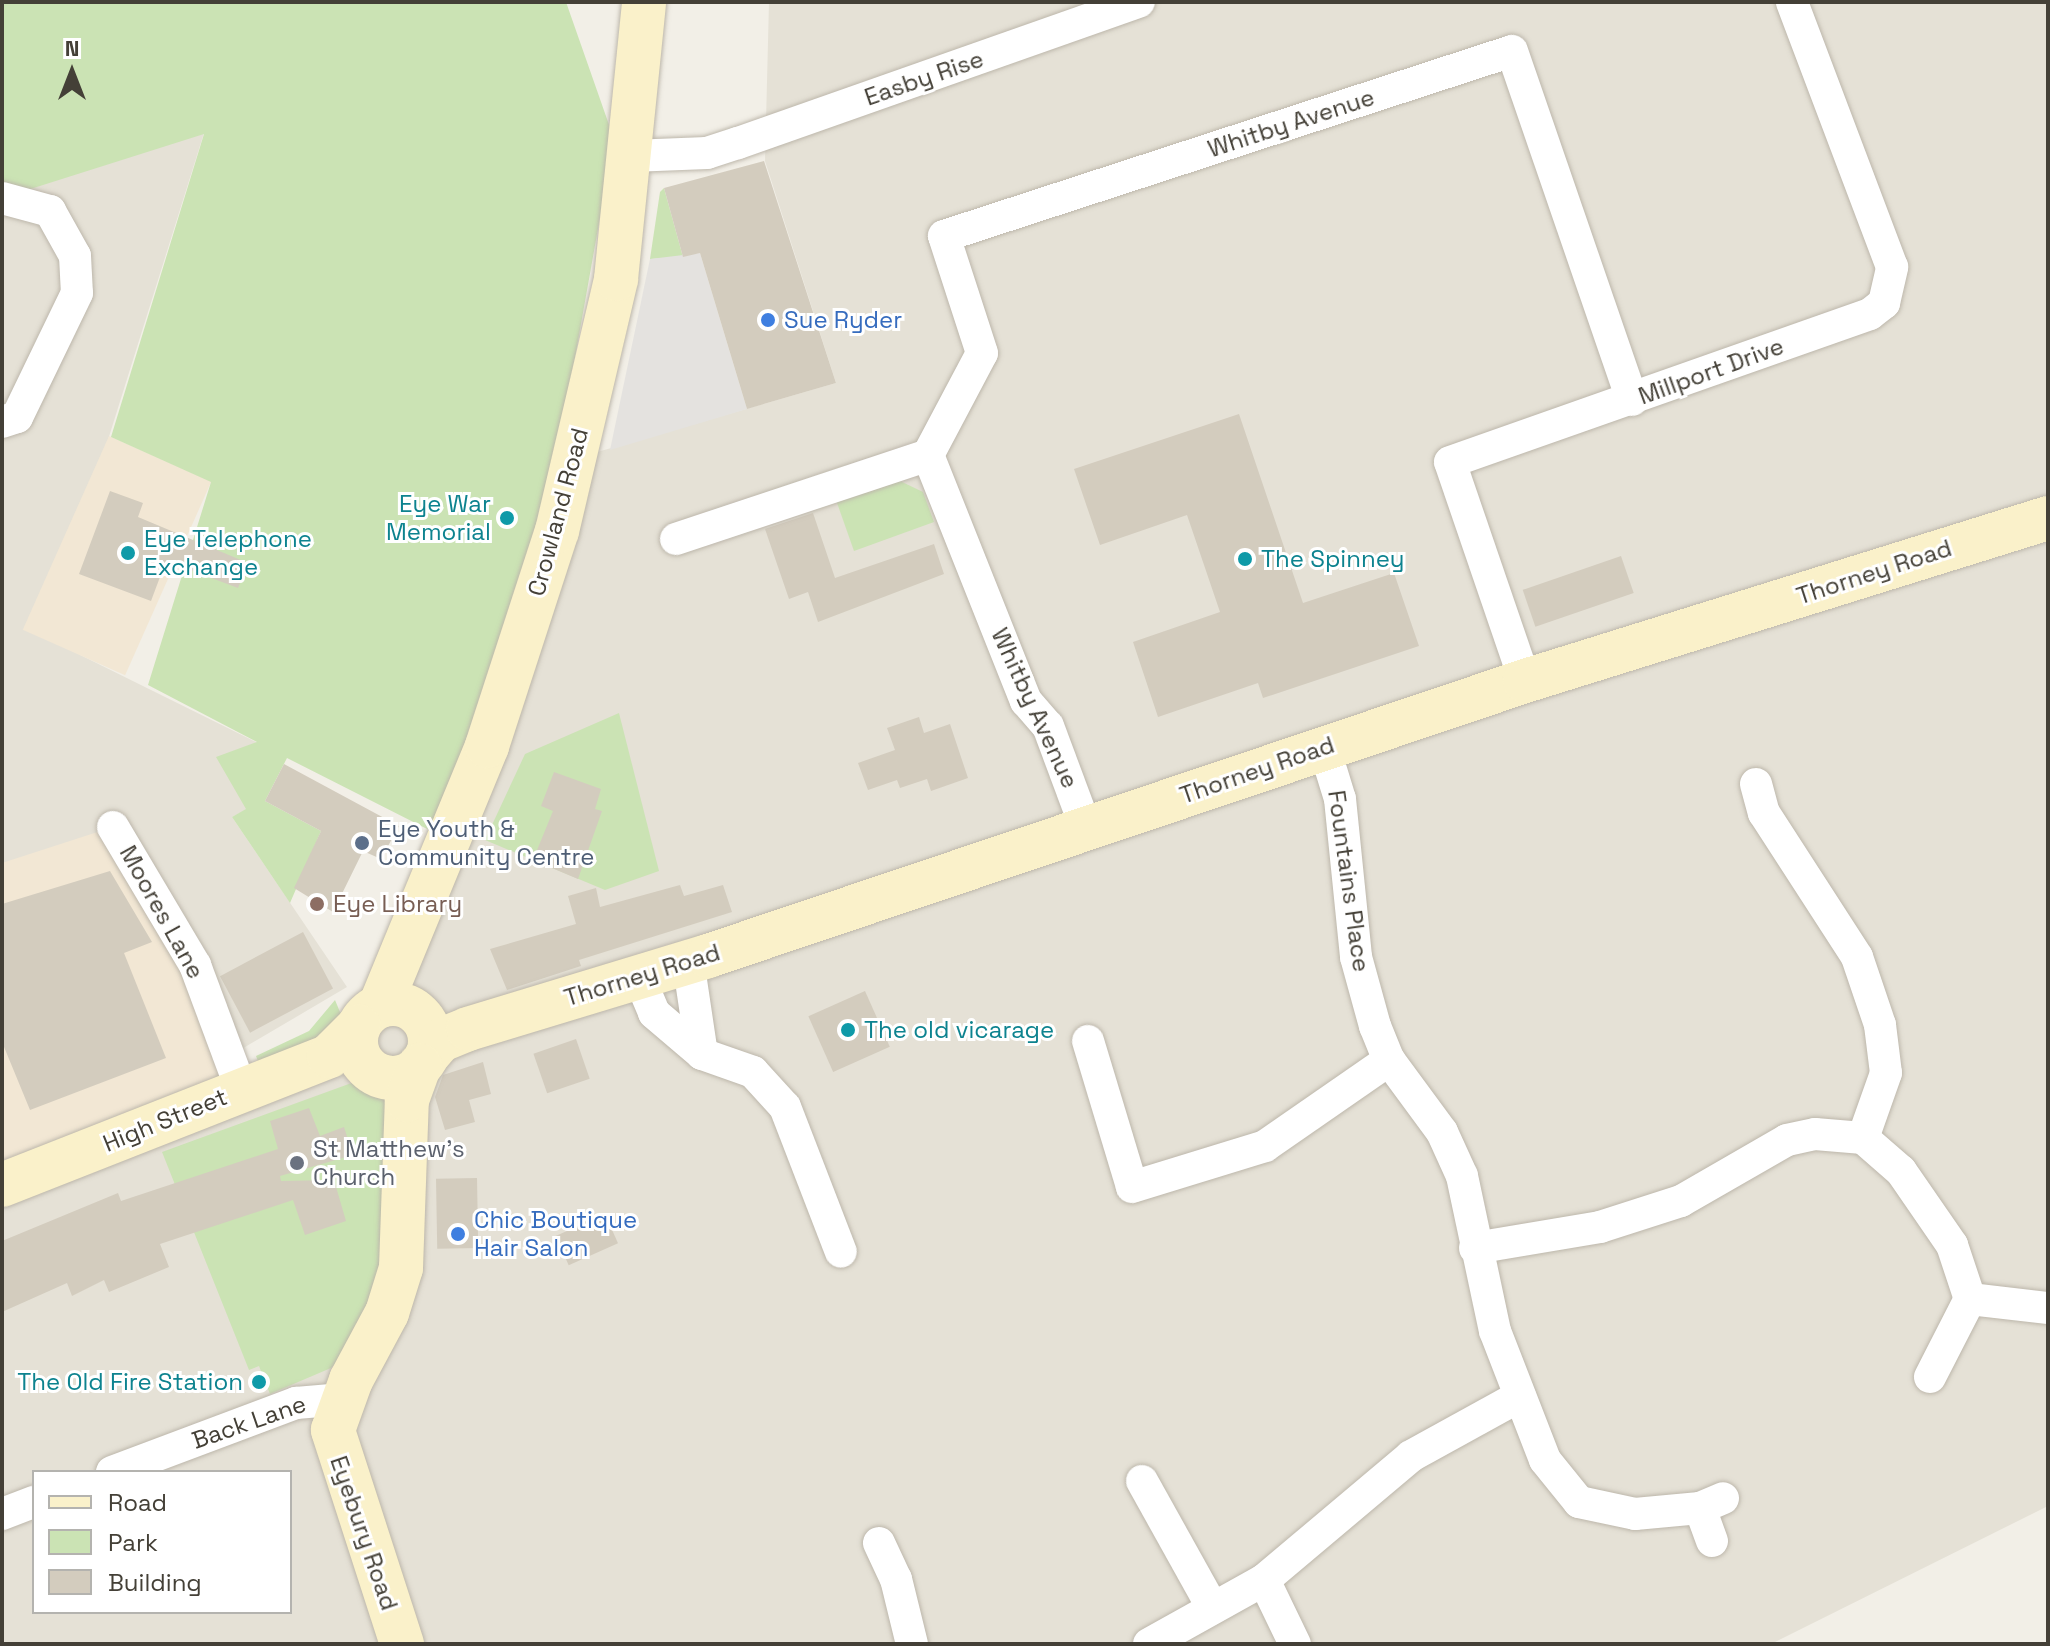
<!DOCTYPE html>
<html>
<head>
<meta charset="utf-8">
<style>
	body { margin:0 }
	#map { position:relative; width:2050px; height:1646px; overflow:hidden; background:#f2efe7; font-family:"Space Grotesk",sans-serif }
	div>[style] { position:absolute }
	.residential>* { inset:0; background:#e5e1d6 }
	.commercial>* { inset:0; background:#f2e7d4; transform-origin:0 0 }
	.green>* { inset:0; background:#cbe3b4 }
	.parking>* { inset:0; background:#e4e2df }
	.building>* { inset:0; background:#d3ccbe; transform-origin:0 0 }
	.roads { filter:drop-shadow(0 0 2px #bdb7ab) drop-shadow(0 0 2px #bdb7ab) }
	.street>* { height:32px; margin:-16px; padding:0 16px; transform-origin:16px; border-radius:16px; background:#fff }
	.secondary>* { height:44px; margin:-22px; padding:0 22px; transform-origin:22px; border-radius:22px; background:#faf1ca }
	.secondary>.ring { margin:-22px; padding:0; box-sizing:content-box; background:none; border:44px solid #faf1ca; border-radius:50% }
	.dots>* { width:22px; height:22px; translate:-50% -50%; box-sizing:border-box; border:4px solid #fff; border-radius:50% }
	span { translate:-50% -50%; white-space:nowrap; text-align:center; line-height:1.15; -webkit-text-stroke:6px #fff; paint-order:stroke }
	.street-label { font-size:24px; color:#444037 }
	.shop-label { font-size:24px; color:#366cbe }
	.left { translate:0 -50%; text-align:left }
	.culture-label { font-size:24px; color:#0d838f }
	.right { translate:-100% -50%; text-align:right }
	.service-label { font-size:24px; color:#4e5e75 }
	.education-label { font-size:24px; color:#785e54 }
	.worship-label { font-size:24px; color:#5b616d }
	.frame { position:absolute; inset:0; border:4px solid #444037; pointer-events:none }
	.legend { position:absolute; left:32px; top:1470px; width:260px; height:144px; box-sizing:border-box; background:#fff; border:2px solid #b4b3af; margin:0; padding:10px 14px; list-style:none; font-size:24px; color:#444037 }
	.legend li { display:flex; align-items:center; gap:16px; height:40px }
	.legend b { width:40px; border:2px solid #b4b3af }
	.north { position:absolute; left:32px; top:32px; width:80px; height:80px; -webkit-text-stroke:6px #fff; paint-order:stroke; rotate:0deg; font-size:22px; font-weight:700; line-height:32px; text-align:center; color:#444037 }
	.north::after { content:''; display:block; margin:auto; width:28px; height:36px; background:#444037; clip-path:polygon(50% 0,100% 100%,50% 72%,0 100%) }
</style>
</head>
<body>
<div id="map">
	<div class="residential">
		<div style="clip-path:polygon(evenodd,769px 2px,2048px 2px,2048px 1506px,1771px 1644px,2px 1644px,2px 1175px,348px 1038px,406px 913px,556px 464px,836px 383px,765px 161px,769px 2px,34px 1472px,290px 1472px,290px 1612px,34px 1612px,34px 1472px)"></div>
		<div style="clip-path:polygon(204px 133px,46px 638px,258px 743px,246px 810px,232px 817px,347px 987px,235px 1053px,2px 863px,2px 194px)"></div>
	</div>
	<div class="commercial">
		<div style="left:109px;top:436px;width:112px;height:212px;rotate:24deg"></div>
		<div style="clip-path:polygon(113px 827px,241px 1089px,2px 1175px,2px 863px)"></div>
	</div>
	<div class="green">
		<div style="clip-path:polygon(2px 2px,566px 2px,614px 139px,556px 464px,439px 835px,287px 758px,265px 801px,321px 831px,290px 903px,232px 817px,246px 809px,216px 757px,257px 742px,148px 685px,211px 482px,111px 437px,204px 134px,2px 198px)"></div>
		<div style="clip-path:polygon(664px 188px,683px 257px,650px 259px,660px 192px)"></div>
		<div style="clip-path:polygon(898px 480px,923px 492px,934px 522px,854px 551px,836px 500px)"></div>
		<div style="clip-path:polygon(619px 713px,659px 871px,605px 890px,485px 840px,525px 754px)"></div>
		<div style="clip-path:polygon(335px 1000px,345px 1024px,330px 1041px,258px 1061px,256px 1056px,309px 1031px)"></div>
		<div style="clip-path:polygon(368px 1077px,384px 1086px,391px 1103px,389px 1266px,353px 1346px,331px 1368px,270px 1394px,259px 1366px,249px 1370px,162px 1152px)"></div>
	</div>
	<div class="parking">
		<div style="clip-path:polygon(700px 253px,747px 409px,610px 450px,650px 259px)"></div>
	</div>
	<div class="building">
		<div style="clip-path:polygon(764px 161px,836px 383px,747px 409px,700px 253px,683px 257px,664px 188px)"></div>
		<div style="clip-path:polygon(1239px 414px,1303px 603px,1394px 573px,1419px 646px,1263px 698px,1258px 683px,1158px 717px,1133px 642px,1220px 612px,1187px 515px,1100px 545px,1074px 469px)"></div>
		<div style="clip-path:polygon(110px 491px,143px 503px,138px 517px,248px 563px,238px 588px,166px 561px,151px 601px,79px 574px)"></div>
		<div style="clip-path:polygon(813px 513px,835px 578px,934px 544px,944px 574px,818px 622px,808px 592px,789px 599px,765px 529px)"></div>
		<div style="left:1621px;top:556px;width:39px;height:104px;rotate:71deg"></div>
		<div style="clip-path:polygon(919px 717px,924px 733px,950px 724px,968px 778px,931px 791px,927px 779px,900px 788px,897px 780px,868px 790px,858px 763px,895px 750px,887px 728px)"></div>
		<div style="clip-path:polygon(284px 764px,399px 826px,381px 859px,363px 851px,333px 912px,294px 888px,321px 831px,265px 801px)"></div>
		<div style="clip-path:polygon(554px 772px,601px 789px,595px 809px,602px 811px,578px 879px,533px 860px,553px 811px,541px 806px)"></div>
		<div style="clip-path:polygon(110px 871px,152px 942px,124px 953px,166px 1058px,30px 1110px,2px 1042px,2px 904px)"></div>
		<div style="clip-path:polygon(680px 885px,684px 896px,723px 885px,732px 912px,579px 960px,581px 966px,507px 990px,490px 949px,576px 924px,568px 896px,596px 888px,600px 907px)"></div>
		<div style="left:303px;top:932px;width:64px;height:94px;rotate:62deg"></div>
		<div style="left:865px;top:991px;width:61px;height:62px;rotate:66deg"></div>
		<div style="left:576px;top:1039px;width:42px;height:45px;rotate:71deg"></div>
		<div style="clip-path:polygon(483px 1062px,491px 1094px,469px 1100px,475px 1122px,445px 1130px,435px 1097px,443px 1075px)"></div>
		<div style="clip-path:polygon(309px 1108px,320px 1136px,344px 1127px,353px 1155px,280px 1176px,281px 1181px,334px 1180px,346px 1221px,305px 1235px,293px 1200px,160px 1244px,169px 1267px,109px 1292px,104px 1280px,72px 1296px,67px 1283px,2px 1312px,2px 1241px,118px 1193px,121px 1201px,278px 1149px,270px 1121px)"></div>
		<div style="left:477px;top:1178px;width:70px;height:41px;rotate:89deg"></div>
		<div style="left:605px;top:1214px;width:32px;height:54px;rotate:66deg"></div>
	</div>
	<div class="roads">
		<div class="street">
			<div style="left:631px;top:156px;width:76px;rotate:-2.3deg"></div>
			<div style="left:707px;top:153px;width:33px;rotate:-18deg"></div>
			<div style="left:738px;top:143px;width:425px;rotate:-19.4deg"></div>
			<div style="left:2px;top:198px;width:50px;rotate:15.2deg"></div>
			<div style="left:50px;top:211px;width:51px;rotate:60.9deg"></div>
			<div style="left:75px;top:256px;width:37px;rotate:87deg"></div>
			<div style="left:77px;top:293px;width:138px;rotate:115.8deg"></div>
			<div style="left:17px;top:417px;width:16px;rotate:162deg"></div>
			<div style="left:928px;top:455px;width:265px;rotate:68.3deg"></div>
			<div style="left:1026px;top:701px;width:33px;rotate:49deg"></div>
			<div style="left:1048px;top:726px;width:109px;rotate:69.6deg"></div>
			<div style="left:676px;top:539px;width:266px;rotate:-18.4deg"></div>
			<div style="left:928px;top:455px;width:115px;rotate:-62.1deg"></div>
			<div style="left:982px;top:353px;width:123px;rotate:-108deg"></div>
			<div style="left:944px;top:236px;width:597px;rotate:-18.04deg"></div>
			<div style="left:1512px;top:51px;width:369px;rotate:71deg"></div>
			<div style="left:1525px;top:681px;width:231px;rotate:-108.9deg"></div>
			<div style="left:1450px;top:462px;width:445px;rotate:-19.4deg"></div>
			<div style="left:1870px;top:314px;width:18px;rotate:-38deg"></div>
			<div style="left:1884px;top:303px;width:37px;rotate:-77deg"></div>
			<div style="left:1892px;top:267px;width:283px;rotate:-110.7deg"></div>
			<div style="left:1324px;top:747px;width:54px;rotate:72.9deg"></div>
			<div style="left:1340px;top:799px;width:159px;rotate:84.2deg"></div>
			<div style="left:1356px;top:957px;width:72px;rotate:74.6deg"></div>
			<div style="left:1375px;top:1026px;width:37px;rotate:68deg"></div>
			<div style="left:1389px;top:1060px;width:89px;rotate:53.6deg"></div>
			<div style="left:1442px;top:1132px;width:48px;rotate:65.6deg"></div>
			<div style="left:1462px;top:1176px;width:158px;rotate:78deg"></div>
			<div style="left:1495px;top:1331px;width:138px;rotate:68.8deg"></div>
			<div style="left:1545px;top:1460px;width:54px;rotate:51deg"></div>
			<div style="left:1579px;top:1502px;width:57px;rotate:12.1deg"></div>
			<div style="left:1635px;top:1514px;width:65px;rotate:-5.3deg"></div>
			<div style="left:1700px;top:1508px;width:25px;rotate:-23deg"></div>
			<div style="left:1756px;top:784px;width:30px;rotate:75deg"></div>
			<div style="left:1764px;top:813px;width:171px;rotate:57.1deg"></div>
			<div style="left:1857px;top:957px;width:72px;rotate:71.3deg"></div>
			<div style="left:1880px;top:1025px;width:48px;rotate:82.9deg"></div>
			<div style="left:1886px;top:1073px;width:69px;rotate:109.5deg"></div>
			<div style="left:113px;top:827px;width:161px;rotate:59.3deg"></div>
			<div style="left:195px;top:965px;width:132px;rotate:69.6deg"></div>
			<div style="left:639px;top:977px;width:39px;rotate:67deg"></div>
			<div style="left:654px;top:1013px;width:63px;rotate:40.5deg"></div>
			<div style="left:702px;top:1054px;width:95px;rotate:-98.5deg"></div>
			<div style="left:1088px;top:1041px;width:152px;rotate:73.2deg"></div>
			<div style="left:1132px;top:1187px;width:139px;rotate:-17.1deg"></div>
			<div style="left:1265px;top:1146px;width:151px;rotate:-34.7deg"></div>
			<div style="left:702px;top:1054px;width:54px;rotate:19.4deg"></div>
			<div style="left:753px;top:1072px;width:47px;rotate:47.6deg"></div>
			<div style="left:785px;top:1107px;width:155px;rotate:68.9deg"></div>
			<div style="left:1475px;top:1248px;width:127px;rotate:-9.5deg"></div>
			<div style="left:1600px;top:1227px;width:85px;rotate:-17.8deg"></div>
			<div style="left:1681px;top:1201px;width:122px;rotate:-29.9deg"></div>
			<div style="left:1787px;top:1140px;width:29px;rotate:-12deg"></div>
			<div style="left:1815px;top:1134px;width:48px;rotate:4.8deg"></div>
			<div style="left:1863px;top:1138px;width:50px;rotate:41deg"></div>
			<div style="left:1901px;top:1171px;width:90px;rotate:55.4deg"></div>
			<div style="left:1952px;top:1245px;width:57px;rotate:71.6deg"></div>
			<div style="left:1970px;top:1299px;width:79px;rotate:6.6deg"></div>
			<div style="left:1930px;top:1377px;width:88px;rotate:-62.9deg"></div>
			<div style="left:112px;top:1472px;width:197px;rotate:-20.6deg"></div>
			<div style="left:296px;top:1403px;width:47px;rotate:-4.9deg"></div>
			<div style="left:1142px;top:1481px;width:144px;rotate:60.9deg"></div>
			<div style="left:1700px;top:1508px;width:35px;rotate:70deg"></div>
			<div style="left:2px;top:1514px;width:34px;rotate:-21deg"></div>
			<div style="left:879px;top:1543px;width:40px;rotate:65deg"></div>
			<div style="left:896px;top:1579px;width:67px;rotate:76.2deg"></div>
			<div style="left:1264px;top:1580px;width:71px;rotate:64.2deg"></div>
			<div style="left:1149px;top:1644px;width:132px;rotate:-29.1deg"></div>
			<div style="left:1264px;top:1580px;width:192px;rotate:-40.1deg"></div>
			<div style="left:1411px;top:1456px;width:124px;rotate:-28.8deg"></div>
		</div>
		<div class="secondary">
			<div class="ring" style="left:356px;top:1004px;width:30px;height:30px"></div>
			<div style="left:380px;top:1006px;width:281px;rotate:-67.6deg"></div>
			<div style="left:487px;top:746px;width:226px;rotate:-72deg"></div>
			<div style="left:557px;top:531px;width:259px;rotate:-76.8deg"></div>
			<div style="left:616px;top:279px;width:278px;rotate:-84.2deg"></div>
			<div style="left:426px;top:1057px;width:23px;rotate:-49deg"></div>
			<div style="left:441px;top:1040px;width:29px;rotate:-22deg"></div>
			<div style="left:468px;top:1029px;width:251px;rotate:-16.9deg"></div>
			<div style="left:708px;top:956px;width:862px;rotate:-18.6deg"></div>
			<div style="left:1525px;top:681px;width:548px;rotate:-17.31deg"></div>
			<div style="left:2px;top:1185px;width:352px;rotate:-21.5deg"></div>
			<div style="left:329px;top:1056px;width:42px;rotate:-45deg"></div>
			<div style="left:402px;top:1644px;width:225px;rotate:-107.9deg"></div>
			<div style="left:333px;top:1430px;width:53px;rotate:-70.2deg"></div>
			<div style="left:351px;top:1380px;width:76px;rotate:-61.8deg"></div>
			<div style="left:387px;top:1313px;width:47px;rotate:-72.7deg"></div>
			<div style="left:401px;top:1268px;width:168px;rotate:-88deg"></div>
			<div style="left:407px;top:1100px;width:37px;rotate:-70deg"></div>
		</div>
	</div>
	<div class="dots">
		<div style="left:768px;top:320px;background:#3f7fe0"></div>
		<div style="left:507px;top:518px;background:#0f9aa8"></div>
		<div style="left:128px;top:553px;background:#0f9aa8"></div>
		<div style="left:1245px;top:559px;background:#0f9aa8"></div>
		<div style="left:362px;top:843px;background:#5c6f8a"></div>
		<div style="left:317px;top:904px;background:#8d6e63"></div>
		<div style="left:848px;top:1030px;background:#0f9aa8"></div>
		<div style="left:297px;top:1163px;background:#6b7280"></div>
		<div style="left:458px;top:1234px;background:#3f7fe0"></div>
		<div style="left:259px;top:1382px;background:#0f9aa8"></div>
	</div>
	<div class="street-label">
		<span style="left:924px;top:78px;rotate:-19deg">Easby Rise</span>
		<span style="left:1291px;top:123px;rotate:-18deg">Whitby Avenue</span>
		<span style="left:1711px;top:371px;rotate:-20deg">Millport Drive</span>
		<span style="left:558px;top:512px;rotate:-75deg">Crowland Road</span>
		<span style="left:1874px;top:572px;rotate:-18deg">Thorney Road</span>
		<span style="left:1035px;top:708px;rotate:65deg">Whitby Avenue</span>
		<span style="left:1257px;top:770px;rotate:-19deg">Thorney Road</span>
		<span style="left:1349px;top:881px;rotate:82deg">Fountains Place</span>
		<span style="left:162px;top:912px;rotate:61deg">Moores Lane</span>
		<span style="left:642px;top:975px;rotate:-17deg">Thorney Road</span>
		<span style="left:165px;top:1120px;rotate:-22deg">High Street</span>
		<span style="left:249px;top:1422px;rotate:-19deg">Back Lane</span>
		<span style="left:364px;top:1533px;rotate:71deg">Eyebury Road</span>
	</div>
	<div class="shop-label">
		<span class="left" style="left:784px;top:320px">Sue Ryder</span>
		<span class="left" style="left:474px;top:1234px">Chic Boutique<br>Hair Salon</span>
	</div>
	<div class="culture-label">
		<span class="right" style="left:491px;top:518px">Eye War<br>Memorial</span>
		<span class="left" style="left:144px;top:553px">Eye Telephone<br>Exchange</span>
		<span class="left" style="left:1261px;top:559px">The Spinney</span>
		<span class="left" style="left:864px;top:1030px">The old vicarage</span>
		<span class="right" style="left:243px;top:1382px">The Old Fire Station</span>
	</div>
	<div class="service-label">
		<span class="left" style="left:378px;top:843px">Eye Youth &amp;<br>Community Centre</span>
	</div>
	<div class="education-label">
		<span class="left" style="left:333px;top:904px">Eye Library</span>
	</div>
	<div class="worship-label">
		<span class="left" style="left:313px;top:1163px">St Matthew's<br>Church</span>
	</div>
	<div class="frame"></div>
	<ul class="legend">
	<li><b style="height:10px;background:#faf1ca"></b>Road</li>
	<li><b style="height:22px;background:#cbe3b4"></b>Park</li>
	<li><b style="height:22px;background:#d3ccbe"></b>Building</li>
	</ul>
	<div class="north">N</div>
</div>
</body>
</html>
